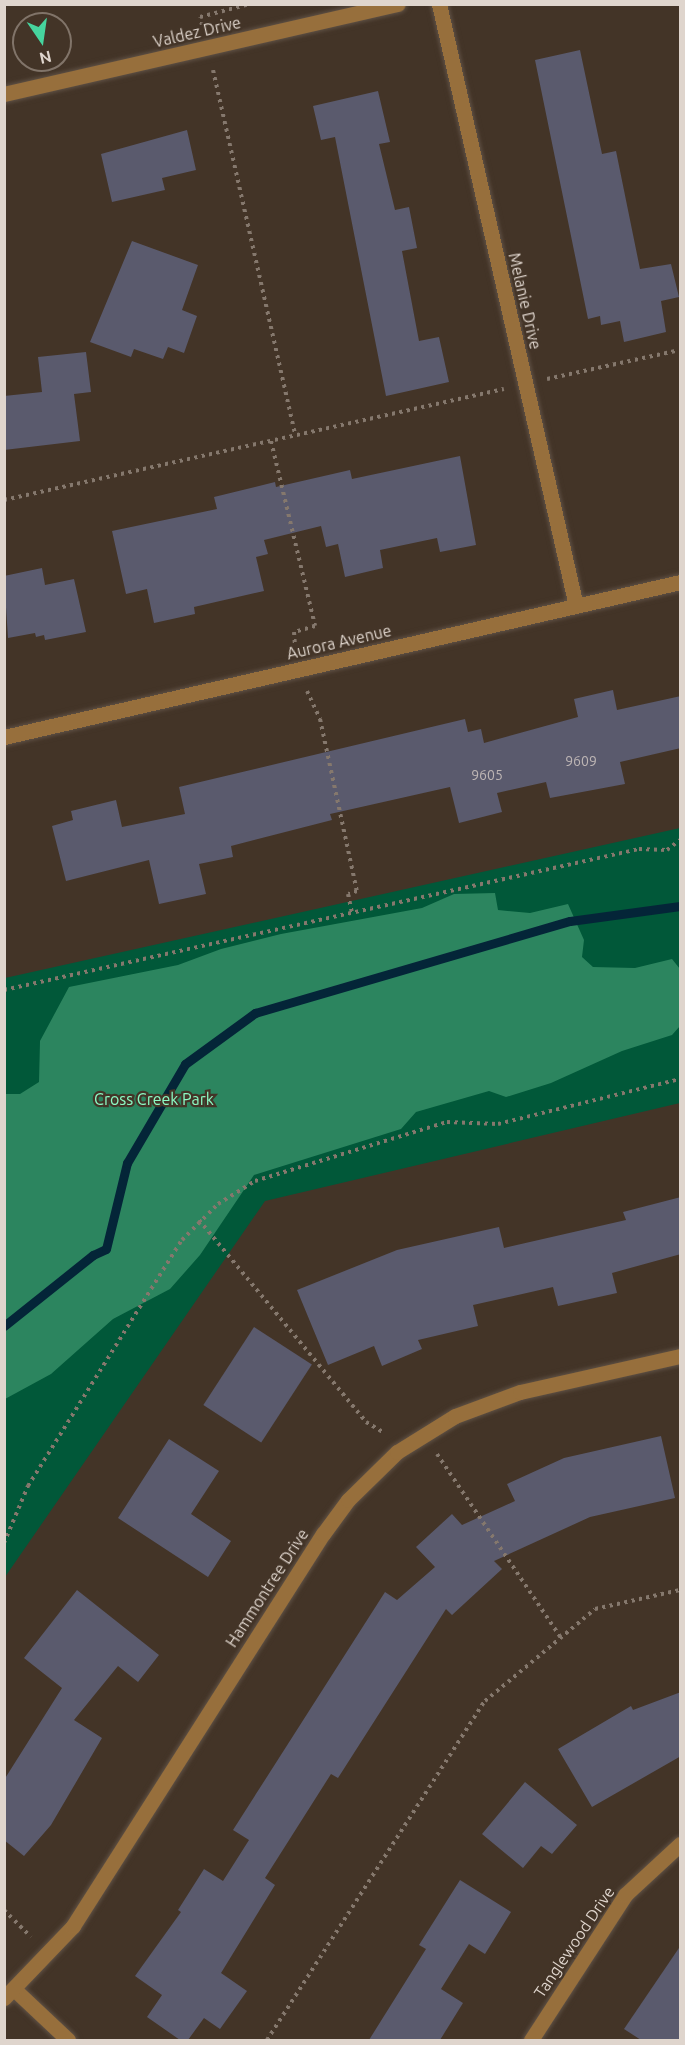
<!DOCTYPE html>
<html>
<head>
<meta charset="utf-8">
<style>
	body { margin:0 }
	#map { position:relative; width:685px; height:2045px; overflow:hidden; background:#433427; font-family:Ubuntu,sans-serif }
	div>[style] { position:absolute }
	.green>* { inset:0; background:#015839 }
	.forest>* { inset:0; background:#2c855f }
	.stream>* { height:9px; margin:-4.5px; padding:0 4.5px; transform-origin:4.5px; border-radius:4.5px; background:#042538 }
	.building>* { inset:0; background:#5a5a6d; transform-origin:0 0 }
	.path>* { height:4px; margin-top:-2px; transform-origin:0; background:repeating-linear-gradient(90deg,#85786d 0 3px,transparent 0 7.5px) }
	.roads { filter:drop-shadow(0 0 2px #5f5145) drop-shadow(0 0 2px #5f5145) }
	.minor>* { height:15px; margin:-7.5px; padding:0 7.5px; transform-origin:7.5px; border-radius:7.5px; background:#976f3c }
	span { translate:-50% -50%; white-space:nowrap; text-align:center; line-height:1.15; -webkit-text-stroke:4.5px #433427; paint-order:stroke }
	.number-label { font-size:14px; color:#beb6b5 }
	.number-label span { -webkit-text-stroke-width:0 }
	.street-label { font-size:16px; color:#dfd5cd }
	.park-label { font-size:16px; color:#8cfbc5 }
	.frame { position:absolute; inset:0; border:6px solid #dfd5cd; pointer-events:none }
	.north { position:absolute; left:12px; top:12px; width:60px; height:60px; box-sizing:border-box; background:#433427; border:2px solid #817469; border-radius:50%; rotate:167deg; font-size:16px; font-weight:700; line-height:24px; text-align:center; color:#dfd5cd }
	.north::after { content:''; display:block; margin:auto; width:21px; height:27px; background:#46d49e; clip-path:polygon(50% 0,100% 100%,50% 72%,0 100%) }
</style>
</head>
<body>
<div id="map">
	<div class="green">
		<div style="clip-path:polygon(680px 828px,680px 1103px,265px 1201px,5px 1577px,5px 978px)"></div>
	</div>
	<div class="forest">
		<div style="clip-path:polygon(495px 893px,498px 910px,530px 913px,568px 904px,584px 940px,582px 957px,593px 967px,635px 968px,672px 959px,680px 969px,680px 1026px,672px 1035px,622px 1051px,551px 1083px,506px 1097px,489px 1091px,416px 1112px,401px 1129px,254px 1175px,200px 1255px,170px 1289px,113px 1319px,51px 1374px,5px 1399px,5px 1094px,20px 1094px,39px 1082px,40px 1041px,69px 987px,178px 965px,221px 949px,281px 934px,422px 908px,454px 894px)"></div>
	</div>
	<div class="stream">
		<div style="left:4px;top:1326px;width:114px;rotate:-38.6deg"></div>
		<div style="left:93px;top:1255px;width:14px;rotate:-25deg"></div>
		<div style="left:106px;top:1249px;width:89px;rotate:-76.3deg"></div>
		<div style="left:127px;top:1163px;width:115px;rotate:-59.6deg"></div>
		<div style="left:185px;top:1064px;width:87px;rotate:-36.1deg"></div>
		<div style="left:255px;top:1013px;width:328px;rotate:-16.3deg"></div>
		<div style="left:570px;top:921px;width:111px;rotate:-7.8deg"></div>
	</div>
	<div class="building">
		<div style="clip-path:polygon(580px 50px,602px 154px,616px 151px,640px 269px,671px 264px,679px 297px,661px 301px,666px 332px,624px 342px,620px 321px,601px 325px,600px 316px,588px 319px,535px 60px)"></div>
		<div style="clip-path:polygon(378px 91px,390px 142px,379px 144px,395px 210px,409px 207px,417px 248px,402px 251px,419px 341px,439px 337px,449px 382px,386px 396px,335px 137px,321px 140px,313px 106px)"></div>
		<div style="clip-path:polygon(187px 130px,196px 170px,162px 178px,165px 190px,112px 202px,101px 154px)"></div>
		<div style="clip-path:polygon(132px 241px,198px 265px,182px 310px,197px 316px,184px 353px,168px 347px,163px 359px,134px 349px,131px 357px,90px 342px)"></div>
		<div style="clip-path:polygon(86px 352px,91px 392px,74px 394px,80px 441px,4px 450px,4px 396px,42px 392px,38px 357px)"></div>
		<div style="clip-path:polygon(460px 456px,476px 545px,440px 552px,437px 538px,380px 550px,383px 568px,345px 577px,338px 544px,326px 547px,321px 526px,264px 540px,268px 554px,256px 557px,264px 591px,194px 607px,195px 614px,154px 623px,147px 589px,126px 594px,112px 531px,217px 509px,214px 497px,275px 482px,276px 487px,350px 470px,352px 479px)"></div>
		<div style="clip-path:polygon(42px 568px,45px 585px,74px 579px,86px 632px,45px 640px,44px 635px,36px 637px,35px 633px,8px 638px,4px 576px)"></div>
		<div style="clip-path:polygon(613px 690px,617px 710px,681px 696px,681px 748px,620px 762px,625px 784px,550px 798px,546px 782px,497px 793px,502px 812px,459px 823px,450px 787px,330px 814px,332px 820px,231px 846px,233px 857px,199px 864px,206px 894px,159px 904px,149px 860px,66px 881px,52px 826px,73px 820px,71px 811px,116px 800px,122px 827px,185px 814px,179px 787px,465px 719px,468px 732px,481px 729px,484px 743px,578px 717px,574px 699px)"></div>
		<div style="clip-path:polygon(681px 1197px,681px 1254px,612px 1273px,617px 1293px,558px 1306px,553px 1287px,473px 1305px,478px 1326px,418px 1340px,422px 1349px,382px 1366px,374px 1346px,328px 1365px,297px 1290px,397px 1250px,499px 1227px,504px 1248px,626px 1220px,623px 1212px)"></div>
		<div style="left:254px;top:1327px;width:69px;height:93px;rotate:33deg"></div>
		<div style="clip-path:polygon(661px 1436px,675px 1498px,590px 1517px,494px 1561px,502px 1569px,452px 1615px,446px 1609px,338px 1778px,331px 1774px,265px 1878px,275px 1885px,221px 1973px,247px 1991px,220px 2029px,204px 2018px,188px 2040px,180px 2040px,147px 2017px,162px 1995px,135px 1976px,181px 1912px,178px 1910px,204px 1869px,223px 1881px,249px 1840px,233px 1830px,385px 1592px,397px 1600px,435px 1567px,416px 1547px,452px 1514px,462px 1525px,515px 1501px,507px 1484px,564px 1458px)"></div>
		<div style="clip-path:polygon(169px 1439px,219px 1471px,191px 1514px,231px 1541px,208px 1577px,118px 1518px)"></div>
		<div style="clip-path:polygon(77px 1590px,159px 1655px,138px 1682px,118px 1666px,74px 1720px,102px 1738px,51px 1825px,24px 1856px,4px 1840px,4px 1780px,62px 1688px,24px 1658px)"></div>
		<div style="clip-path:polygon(681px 1692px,681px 1756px,592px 1807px,558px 1749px,631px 1706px,633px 1710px)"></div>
		<div style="clip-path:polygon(525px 1782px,577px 1825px,552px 1854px,541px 1846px,523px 1868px,482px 1834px)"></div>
		<div style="clip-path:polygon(460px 1880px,511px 1912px,485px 1954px,469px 1944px,441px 1989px,463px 2003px,440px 2040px,369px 2040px,426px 1949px,419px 1945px)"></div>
		<div style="clip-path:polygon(681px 1945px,681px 2040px,641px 2040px,624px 2029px)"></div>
	</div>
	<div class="path">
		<div style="left:202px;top:25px;width:8px;rotate:-104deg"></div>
		<div style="left:200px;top:17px;width:52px;rotate:-14.6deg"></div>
		<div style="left:213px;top:70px;width:374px;rotate:77.3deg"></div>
		<div style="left:547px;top:379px;width:136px;rotate:-12.3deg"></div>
		<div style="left:271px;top:441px;width:190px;rotate:76.6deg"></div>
		<div style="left:315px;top:626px;width:22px;rotate:164deg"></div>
		<div style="left:294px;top:632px;width:15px;rotate:86deg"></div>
		<div style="left:4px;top:500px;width:512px;rotate:-12.52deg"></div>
		<div style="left:307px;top:691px;width:31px;rotate:65deg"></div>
		<div style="left:320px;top:719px;width:176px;rotate:77.9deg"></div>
		<div style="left:357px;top:891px;width:9px;rotate:162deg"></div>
		<div style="left:348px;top:894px;width:19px;rotate:78deg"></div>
		<div style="left:4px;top:990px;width:650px;rotate:-12.52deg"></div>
		<div style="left:639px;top:849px;width:28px;rotate:2deg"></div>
		<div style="left:667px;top:850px;width:16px;rotate:-38deg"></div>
		<div style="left:199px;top:1220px;width:262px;rotate:50.4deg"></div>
		<div style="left:366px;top:1422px;width:21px;rotate:31deg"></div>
		<div style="left:437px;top:1454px;width:222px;rotate:56deg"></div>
		<div style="left:4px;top:1543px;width:62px;rotate:-67.2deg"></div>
		<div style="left:28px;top:1486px;width:290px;rotate:-58deg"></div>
		<div style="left:182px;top:1240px;width:51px;rotate:-45deg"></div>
		<div style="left:218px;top:1204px;width:44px;rotate:-31.9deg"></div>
		<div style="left:255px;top:1181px;width:201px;rotate:-17.1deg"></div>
		<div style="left:447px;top:1122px;width:51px;rotate:2.2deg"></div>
		<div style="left:498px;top:1124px;width:187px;rotate:-13.9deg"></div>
		<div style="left:4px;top:1910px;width:38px;rotate:45deg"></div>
		<div style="left:267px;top:2040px;width:403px;rotate:-57.3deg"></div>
		<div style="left:485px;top:1701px;width:143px;rotate:-39.9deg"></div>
		<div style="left:595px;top:1609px;width:87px;rotate:-12.6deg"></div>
	</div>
	<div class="roads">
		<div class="minor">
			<div style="left:439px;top:4px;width:617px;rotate:77.18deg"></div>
			<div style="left:4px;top:94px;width:404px;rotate:-12.9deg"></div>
			<div style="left:4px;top:737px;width:694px;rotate:-12.91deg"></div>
			<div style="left:15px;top:1990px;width:73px;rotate:43.3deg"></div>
			<div style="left:4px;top:1998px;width:100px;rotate:-46.2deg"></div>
			<div style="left:73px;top:1926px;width:465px;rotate:-57.5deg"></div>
			<div style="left:323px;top:1534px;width:42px;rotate:-53.7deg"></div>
			<div style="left:348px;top:1500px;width:69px;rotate:-44.4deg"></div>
			<div style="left:397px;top:1452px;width:68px;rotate:-31.8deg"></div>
			<div style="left:455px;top:1416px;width:69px;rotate:-20.3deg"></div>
			<div style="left:520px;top:1392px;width:164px;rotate:-12.7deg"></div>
			<div style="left:531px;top:2040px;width:173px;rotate:-57deg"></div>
			<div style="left:625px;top:1895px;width:75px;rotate:-42.8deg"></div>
		</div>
	</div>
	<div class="number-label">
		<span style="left:581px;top:761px">9609</span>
		<span style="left:487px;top:775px">9605</span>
	</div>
	<div class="street-label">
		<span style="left:197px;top:32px;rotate:-13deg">Valdez Drive</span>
		<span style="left:525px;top:301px;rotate:77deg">Melanie Drive</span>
		<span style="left:339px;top:642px;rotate:-13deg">Aurora Avenue</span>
		<span style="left:267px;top:1588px;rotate:-57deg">Hammontree Drive</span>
		<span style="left:574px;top:1942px;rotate:-56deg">Tanglewood Drive</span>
	</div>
	<div class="park-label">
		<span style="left:154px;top:1099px">Cross Creek Park</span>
	</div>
	<div class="frame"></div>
	<div class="north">N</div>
</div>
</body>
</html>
